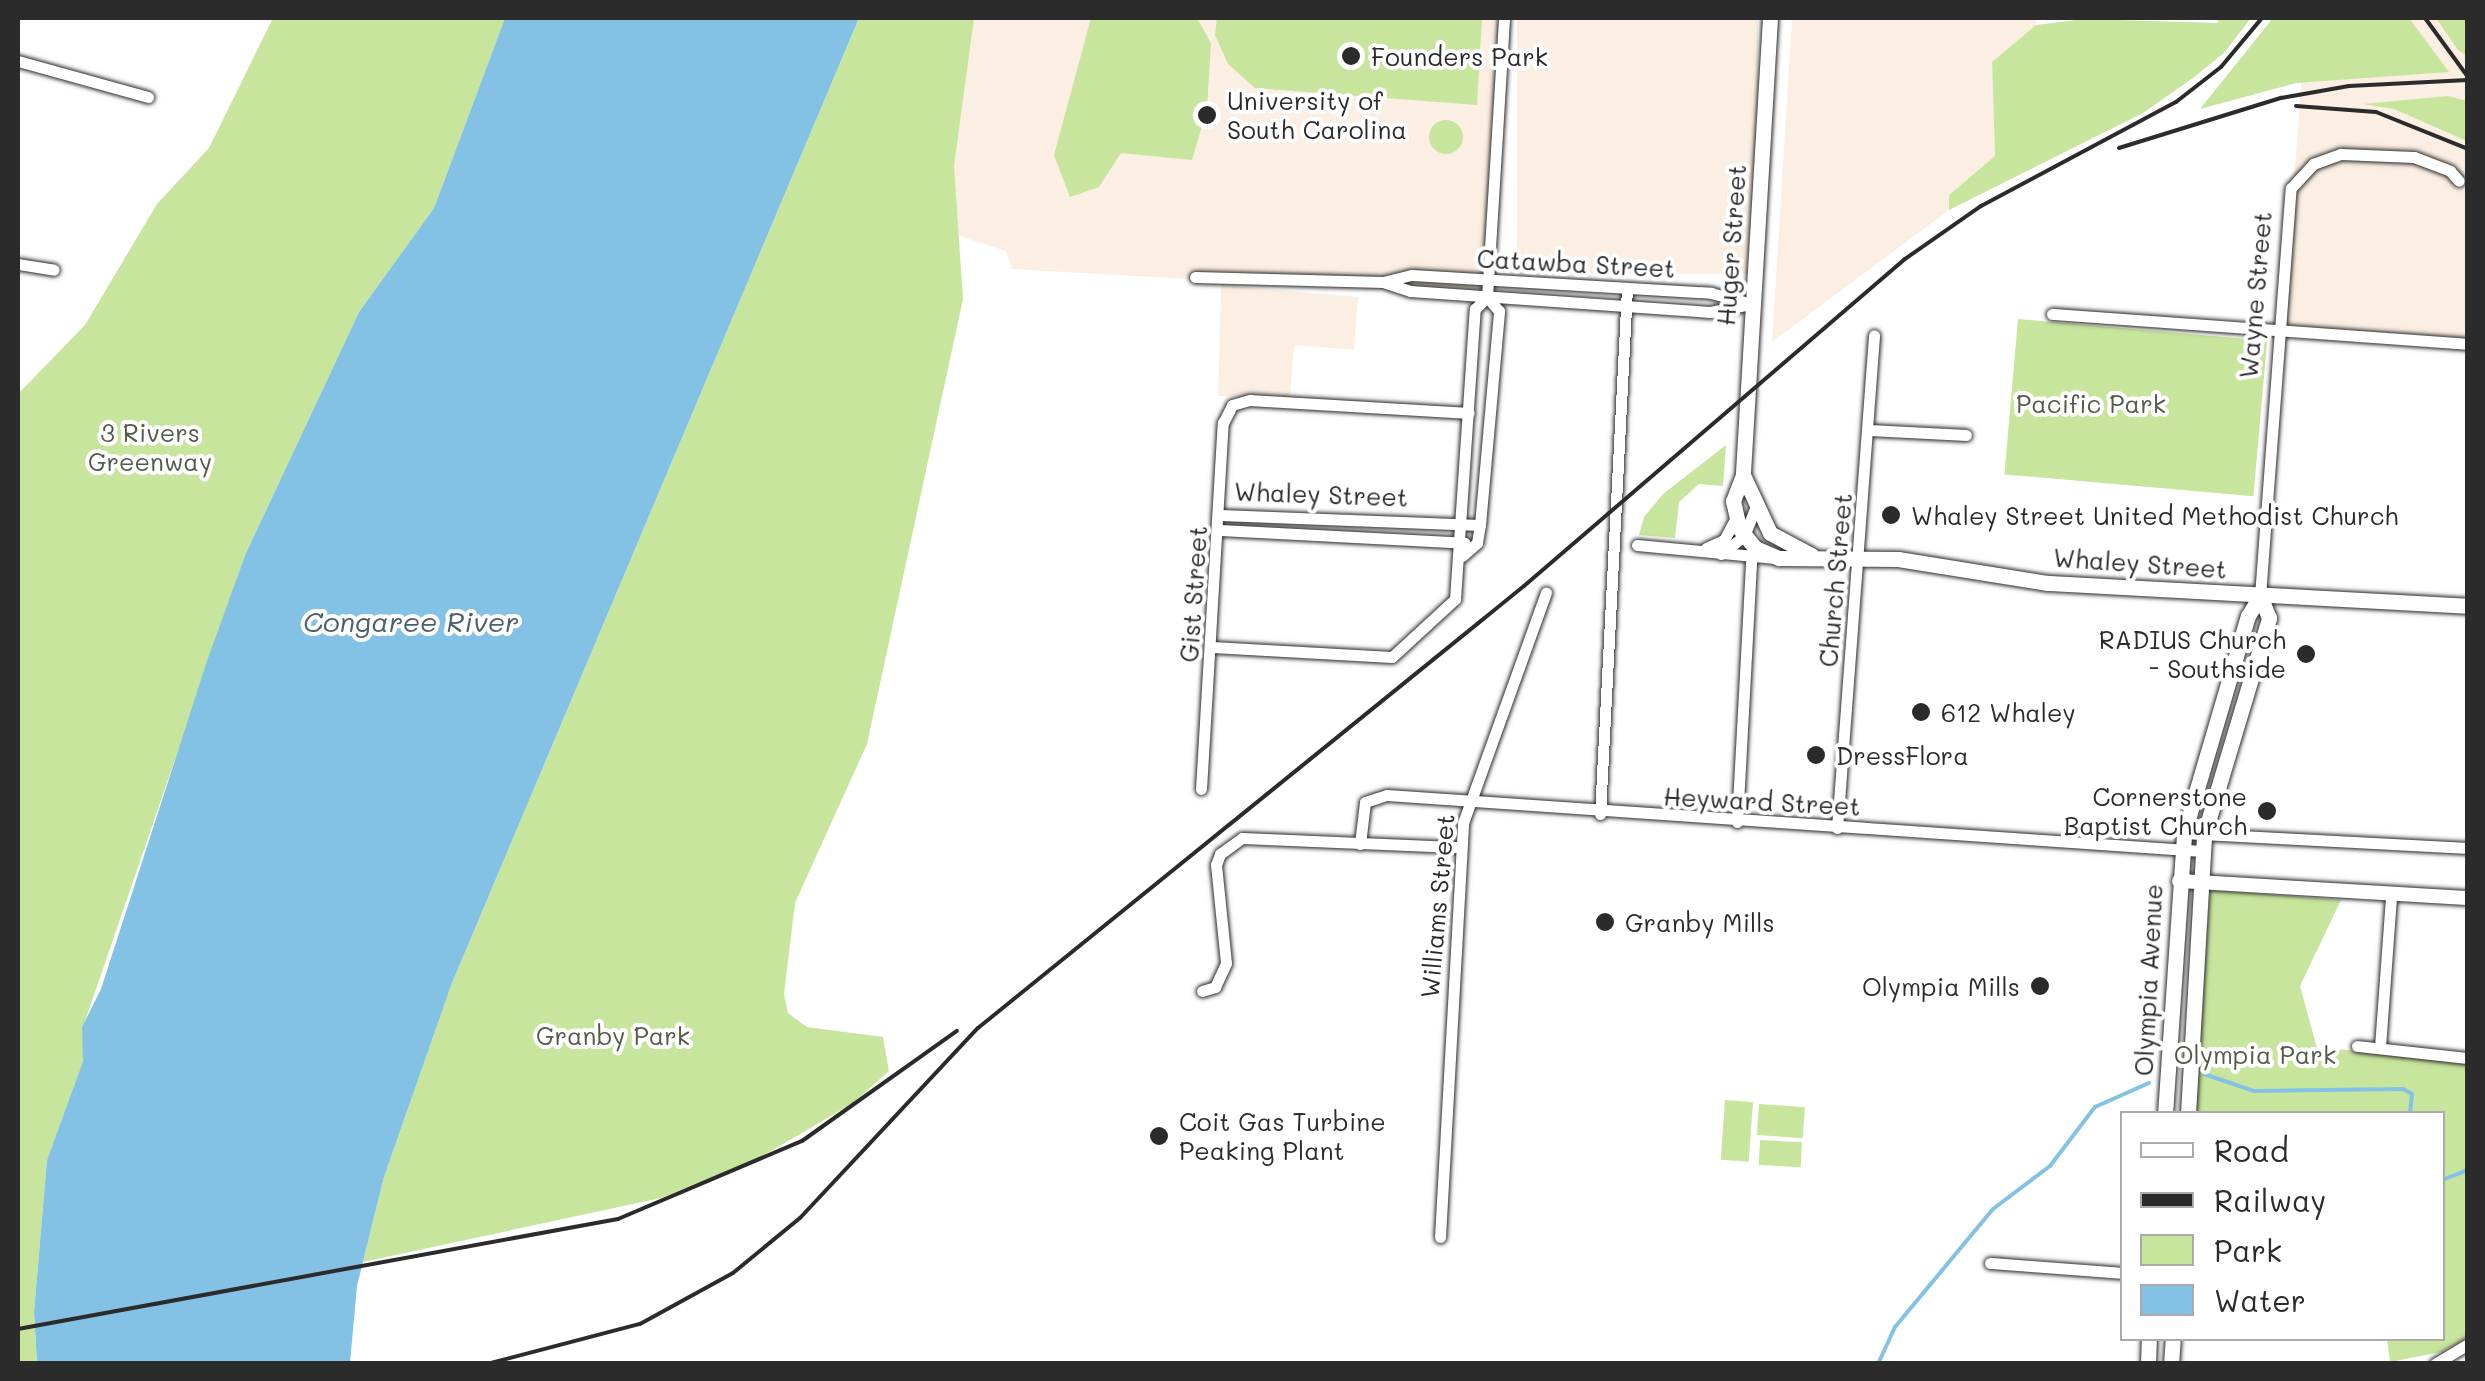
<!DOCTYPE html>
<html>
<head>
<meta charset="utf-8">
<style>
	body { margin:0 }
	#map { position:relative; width:2485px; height:1381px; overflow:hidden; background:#fff; font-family:Mali,sans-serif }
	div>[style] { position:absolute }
	.built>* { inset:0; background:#fbeee2; transform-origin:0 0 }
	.green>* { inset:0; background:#c7e59d; transform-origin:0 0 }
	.round { border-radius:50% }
	.water>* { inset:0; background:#83c2e4 }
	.stream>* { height:4px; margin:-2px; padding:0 2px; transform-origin:2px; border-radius:2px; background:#83c2e4 }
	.roads { filter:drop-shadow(0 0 2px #2b2b2b) drop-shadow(0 0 2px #2b2b2b) }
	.minor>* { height:11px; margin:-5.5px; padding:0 5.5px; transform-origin:5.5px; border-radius:5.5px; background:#fff }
	.tertiary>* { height:14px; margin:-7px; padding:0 7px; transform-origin:7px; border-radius:7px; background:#fff }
	.secondary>* { height:15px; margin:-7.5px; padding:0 7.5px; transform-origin:7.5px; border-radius:7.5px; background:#fff }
	.rail>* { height:4px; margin:-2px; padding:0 2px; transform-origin:2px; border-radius:2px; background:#2b2b2b }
	.dots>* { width:28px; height:28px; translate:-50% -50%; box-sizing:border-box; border:5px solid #fff; border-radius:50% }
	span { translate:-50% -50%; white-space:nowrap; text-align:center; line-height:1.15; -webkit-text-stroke:8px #fff; paint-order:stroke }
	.poi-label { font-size:25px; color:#2b2b2b }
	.left { translate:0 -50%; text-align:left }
	.right { translate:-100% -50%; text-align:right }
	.street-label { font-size:25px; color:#2b2b2b }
	.park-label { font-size:25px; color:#525a48 }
	.water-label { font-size:28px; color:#4a606c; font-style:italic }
	.frame { position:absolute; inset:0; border:20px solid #2b2b2b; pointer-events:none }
	.legend { position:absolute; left:2120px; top:1111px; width:325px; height:230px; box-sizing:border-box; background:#fff; border:2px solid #aaa; margin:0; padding:12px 18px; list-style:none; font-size:30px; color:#2b2b2b }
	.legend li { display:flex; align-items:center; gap:20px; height:50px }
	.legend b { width:50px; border:2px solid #aaa }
</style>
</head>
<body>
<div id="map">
	<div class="built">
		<div style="clip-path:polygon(946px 18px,1504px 18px,1490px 296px,1012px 269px,1006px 251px,884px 212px)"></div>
		<div style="left:1517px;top:18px;width:241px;height:256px"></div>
		<div style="clip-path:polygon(1792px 18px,2036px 18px,2036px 25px,1992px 62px,1995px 156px,1949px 195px,1949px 210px,1772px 342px)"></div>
		<div style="clip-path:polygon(2306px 18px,2467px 18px,2467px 348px,2283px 333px)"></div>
		<div style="clip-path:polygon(1221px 285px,1358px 297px,1354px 350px,1294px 345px,1290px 397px,1218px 396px)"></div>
	</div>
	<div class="green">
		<div style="clip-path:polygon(273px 18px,505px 18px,434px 208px,359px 312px,246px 553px,83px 1027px,83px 1061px,47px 1160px,34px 1312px,37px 1364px,18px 1363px,18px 394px,85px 325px,157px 204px,209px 148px)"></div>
		<div style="clip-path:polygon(859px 18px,974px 18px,954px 166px,963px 299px,867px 744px,795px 903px,784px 994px,788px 1013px,807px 1027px,883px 1037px,889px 1071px,853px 1103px,759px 1158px,661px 1198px,363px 1262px,384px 1177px,452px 983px)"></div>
		<div style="clip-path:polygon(1091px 18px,1197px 18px,1211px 43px,1207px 109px,1192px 160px,1121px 153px,1099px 187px,1070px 197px,1054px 155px)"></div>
		<div style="clip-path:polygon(1217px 18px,1482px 18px,1477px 105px,1255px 88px,1228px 64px,1215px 35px)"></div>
		<div style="clip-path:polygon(2219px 18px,2251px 18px,2224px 53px,2193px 78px,2143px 113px,1949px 210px,1949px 195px,1995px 156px,1992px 62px,2036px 25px,2084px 19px,2218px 23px)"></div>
		<div style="clip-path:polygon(2273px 18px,2409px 18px,2449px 72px,2296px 83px,2200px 109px)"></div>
		<div style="clip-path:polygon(2436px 18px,2467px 18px,2467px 56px,2458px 50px)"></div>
		<div style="clip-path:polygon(2448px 96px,2467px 101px,2467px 141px,2394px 109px,2363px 104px)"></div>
		<div class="round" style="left:1429px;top:120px;width:34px;height:34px"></div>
		<div style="left:2018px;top:319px;width:250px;height:156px;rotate:5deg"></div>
		<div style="clip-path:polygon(1726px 445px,1723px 486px,1699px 484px,1679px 502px,1675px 538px,1639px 535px,1644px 517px,1663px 494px)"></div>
		<div style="clip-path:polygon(2210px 890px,2341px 900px,2300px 986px,2317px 1048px,2467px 1058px,2467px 1338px,2441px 1352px,2390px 1362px,2387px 1339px,2442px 1338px,2442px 1114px,2194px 1114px)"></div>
		<div style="left:1725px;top:1100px;width:28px;height:60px;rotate:4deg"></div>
		<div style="left:1759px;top:1104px;width:46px;height:31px;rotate:4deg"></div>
		<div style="left:1760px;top:1140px;width:42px;height:25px;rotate:3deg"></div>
	</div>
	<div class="water">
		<div style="clip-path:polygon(505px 18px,859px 18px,452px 983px,384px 1177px,357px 1286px,350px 1363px,37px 1363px,34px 1312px,47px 1160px,83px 1061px,82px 1027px,101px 989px,207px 661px,246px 553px,359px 312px,434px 208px)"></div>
	</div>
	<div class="stream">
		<div style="left:2204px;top:1074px;width:53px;rotate:18.8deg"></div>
		<div style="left:2254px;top:1091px;width:149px;rotate:-0.8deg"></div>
		<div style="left:2403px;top:1089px;width:10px;rotate:29deg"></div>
		<div style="left:2412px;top:1094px;width:20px;rotate:96deg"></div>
		<div style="left:2442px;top:1180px;width:28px;rotate:-21deg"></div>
		<div style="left:1878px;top:1364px;width:41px;rotate:-65.3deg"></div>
		<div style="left:1895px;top:1327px;width:153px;rotate:-50.3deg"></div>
		<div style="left:1993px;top:1209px;width:71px;rotate:-37deg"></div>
		<div style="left:2050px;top:1166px;width:74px;rotate:-52.7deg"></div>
		<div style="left:2095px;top:1107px;width:59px;rotate:-24deg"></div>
	</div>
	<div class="roads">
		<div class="minor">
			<div style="left:18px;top:61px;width:135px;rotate:15.5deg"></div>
			<div style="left:18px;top:264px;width:36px;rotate:9deg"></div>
			<div style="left:1195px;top:277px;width:188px;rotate:1.5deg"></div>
			<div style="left:1383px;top:282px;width:30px;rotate:-14deg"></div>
			<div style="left:1412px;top:275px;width:300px;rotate:3.4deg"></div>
			<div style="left:1711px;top:293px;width:42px;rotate:15deg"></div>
			<div style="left:1383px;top:282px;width:28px;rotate:18deg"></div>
			<div style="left:1410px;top:291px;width:301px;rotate:4deg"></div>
			<div style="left:1710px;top:312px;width:36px;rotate:-11deg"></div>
			<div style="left:2052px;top:314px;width:417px;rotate:4.1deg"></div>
			<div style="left:1870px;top:430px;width:96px;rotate:3deg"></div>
			<div style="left:1220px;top:515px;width:260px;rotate:2.2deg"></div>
			<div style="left:1220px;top:530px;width:245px;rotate:3deg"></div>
			<div style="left:1637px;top:545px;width:139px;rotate:5.4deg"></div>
			<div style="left:1706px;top:548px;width:20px;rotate:-24deg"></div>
			<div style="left:1724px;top:540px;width:24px;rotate:-62deg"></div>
			<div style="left:1721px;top:554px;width:29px;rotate:-38deg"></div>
			<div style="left:1744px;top:536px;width:29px;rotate:-68deg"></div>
			<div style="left:1462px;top:556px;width:20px;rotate:-41deg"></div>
			<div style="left:1477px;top:543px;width:18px;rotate:-81deg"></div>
			<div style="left:1480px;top:525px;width:215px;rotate:-84.9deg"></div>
			<div style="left:1499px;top:311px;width:18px;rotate:-131deg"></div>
			<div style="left:1487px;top:297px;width:280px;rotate:-86.5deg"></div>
			<div style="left:2260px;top:596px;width:409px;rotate:-85.7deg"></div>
			<div style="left:2291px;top:188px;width:33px;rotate:-47deg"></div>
			<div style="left:2313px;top:164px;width:30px;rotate:-20deg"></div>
			<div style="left:2341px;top:154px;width:73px;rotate:2.4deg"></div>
			<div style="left:2414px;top:157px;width:39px;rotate:21deg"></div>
			<div style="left:2450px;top:171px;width:13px;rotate:48deg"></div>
			<div style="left:1212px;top:647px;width:180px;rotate:3.2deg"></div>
			<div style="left:1392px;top:657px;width:86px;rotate:-42.6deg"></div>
			<div style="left:1455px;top:599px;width:291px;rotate:-86.1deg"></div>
			<div style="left:1475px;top:309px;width:17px;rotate:-45deg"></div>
			<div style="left:1201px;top:789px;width:367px;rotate:-86.6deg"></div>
			<div style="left:1223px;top:423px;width:20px;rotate:-63deg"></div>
			<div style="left:1232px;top:405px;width:19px;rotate:-16deg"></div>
			<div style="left:1250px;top:400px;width:219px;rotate:3.4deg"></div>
			<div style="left:1600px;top:814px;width:527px;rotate:-87.06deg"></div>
			<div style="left:1737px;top:822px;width:262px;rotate:-86.9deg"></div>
			<div style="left:1837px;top:828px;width:494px;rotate:-85.7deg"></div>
			<div style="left:2184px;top:833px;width:284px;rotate:3deg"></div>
			<div style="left:1360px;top:844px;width:42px;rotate:-83.2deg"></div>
			<div style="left:1365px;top:802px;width:23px;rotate:-18deg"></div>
			<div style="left:1387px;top:795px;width:817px;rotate:3.93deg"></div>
			<div style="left:1202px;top:991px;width:14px;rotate:-17deg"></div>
			<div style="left:1215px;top:987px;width:26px;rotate:-65deg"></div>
			<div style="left:1226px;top:963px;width:99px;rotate:-95.8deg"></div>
			<div style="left:1216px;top:865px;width:12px;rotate:-70deg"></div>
			<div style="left:1220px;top:854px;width:27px;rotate:-36deg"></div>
			<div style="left:1242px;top:838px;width:219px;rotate:2.4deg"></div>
			<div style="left:2357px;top:1046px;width:112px;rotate:6.2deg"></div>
			<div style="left:2380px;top:1047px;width:151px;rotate:-85.8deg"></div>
			<div style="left:1440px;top:1237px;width:415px;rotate:-86.8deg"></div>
			<div style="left:1463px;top:823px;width:245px;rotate:-70.2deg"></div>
			<div style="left:1990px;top:1263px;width:132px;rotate:4.3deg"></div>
			<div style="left:2435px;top:1364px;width:39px;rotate:-31deg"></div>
		</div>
		<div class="tertiary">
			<div style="left:2179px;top:881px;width:289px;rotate:3.4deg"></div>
		</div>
		<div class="secondary">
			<div style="left:1770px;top:18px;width:458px;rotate:93.4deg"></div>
			<div style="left:1743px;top:475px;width:28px;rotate:111deg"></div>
			<div style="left:1733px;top:501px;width:28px;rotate:77deg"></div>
			<div style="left:1739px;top:528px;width:26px;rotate:51deg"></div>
			<div style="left:1755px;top:548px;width:26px;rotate:23deg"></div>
			<div style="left:1779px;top:558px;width:119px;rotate:0.5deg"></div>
			<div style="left:1898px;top:559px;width:152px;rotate:9.1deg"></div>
			<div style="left:2048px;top:583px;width:421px;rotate:3.1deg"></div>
			<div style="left:1743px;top:475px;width:64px;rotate:65deg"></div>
			<div style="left:1770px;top:533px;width:47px;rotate:28.2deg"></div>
			<div style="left:2165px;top:1114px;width:282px;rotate:-86.1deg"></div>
			<div style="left:2184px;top:833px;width:226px;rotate:-73.6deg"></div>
			<div style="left:2248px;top:616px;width:23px;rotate:-59deg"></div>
			<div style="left:2188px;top:1114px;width:279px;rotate:-86.7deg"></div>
			<div style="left:2204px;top:835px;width:227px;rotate:-73.3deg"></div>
			<div style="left:2269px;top:618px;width:24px;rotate:-112deg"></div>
			<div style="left:2148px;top:1364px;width:26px;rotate:-88deg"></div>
			<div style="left:2171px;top:1364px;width:26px;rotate:-86deg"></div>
		</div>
	</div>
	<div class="rail">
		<div style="left:2425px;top:18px;width:73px;rotate:53.9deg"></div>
		<div style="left:2296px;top:106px;width:80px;rotate:4.3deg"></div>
		<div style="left:2376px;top:112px;width:99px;rotate:21.9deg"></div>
		<div style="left:2119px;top:148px;width:170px;rotate:-17.2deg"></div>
		<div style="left:2281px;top:98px;width:69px;rotate:-10deg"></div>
		<div style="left:2349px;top:86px;width:119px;rotate:-2.9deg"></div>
		<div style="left:18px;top:1329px;width:610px;rotate:-10.39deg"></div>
		<div style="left:618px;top:1219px;width:200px;rotate:-23deg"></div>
		<div style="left:802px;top:1141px;width:190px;rotate:-35.4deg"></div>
		<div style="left:487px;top:1364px;width:158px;rotate:-14.7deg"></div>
		<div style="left:640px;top:1324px;width:106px;rotate:-28.7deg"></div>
		<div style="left:733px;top:1273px;width:87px;rotate:-39.4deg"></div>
		<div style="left:800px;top:1218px;width:260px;rotate:-46.9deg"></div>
		<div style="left:978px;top:1028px;width:702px;rotate:-38.99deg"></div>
		<div style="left:1524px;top:586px;width:502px;rotate:-40.64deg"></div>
		<div style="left:1905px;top:259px;width:93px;rotate:-34.9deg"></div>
		<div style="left:1981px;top:206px;width:221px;rotate:-28.1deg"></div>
		<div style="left:2176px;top:102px;width:57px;rotate:-37.9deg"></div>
		<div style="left:2221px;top:67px;width:64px;rotate:-50.1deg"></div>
	</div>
	<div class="dots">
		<div style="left:1351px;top:56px;background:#2b2b2b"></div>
		<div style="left:1207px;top:115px;background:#2b2b2b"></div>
		<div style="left:1891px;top:515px;background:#2b2b2b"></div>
		<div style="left:2306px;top:654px;background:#2b2b2b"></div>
		<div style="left:1921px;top:712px;background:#2b2b2b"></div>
		<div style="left:1816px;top:755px;background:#2b2b2b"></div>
		<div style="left:2267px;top:811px;background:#2b2b2b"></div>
		<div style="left:1605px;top:922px;background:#2b2b2b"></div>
		<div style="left:2040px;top:986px;background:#2b2b2b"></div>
		<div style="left:1159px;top:1136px;background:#2b2b2b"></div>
	</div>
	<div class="poi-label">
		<span class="left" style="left:1371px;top:56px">Founders Park</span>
		<span class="left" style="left:1227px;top:115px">University of<br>South Carolina</span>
		<span class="left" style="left:1911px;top:515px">Whaley Street United Methodist Church</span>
		<span class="right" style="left:2286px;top:654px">RADIUS Church<br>- Southside</span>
		<span class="left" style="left:1941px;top:712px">612 Whaley</span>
		<span class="left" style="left:1836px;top:755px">DressFlora</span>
		<span class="right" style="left:2247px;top:811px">Cornerstone<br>Baptist Church</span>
		<span class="left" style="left:1625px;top:922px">Granby Mills</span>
		<span class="right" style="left:2020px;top:986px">Olympia Mills</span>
		<span class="left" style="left:1179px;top:1136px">Coit Gas Turbine<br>Peaking Plant</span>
	</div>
	<div class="street-label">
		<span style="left:1731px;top:245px;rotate:-86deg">Huger Street</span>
		<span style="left:1576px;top:263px;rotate:3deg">Catawba Street</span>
		<span style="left:2255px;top:295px;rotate:-85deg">Wayne Street</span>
		<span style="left:1321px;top:494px;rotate:2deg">Whaley Street</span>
		<span style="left:2140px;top:563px;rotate:4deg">Whaley Street</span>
		<span style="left:1835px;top:580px;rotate:-85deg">Church Street</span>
		<span style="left:1193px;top:594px;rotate:-86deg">Gist Street</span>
		<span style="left:1762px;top:801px;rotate:3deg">Heyward Street</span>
		<span style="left:1437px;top:906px;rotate:-85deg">Williams Street</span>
		<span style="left:2148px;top:980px;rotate:-87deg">Olympia Avenue</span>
	</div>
	<div class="park-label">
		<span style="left:2091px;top:403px">Pacific Park</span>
		<span style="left:150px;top:447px">3 Rivers<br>Greenway</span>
		<span style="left:613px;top:1035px">Granby Park</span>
		<span style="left:2255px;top:1054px">Olympia Park</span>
	</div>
	<div class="water-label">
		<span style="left:411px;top:621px">Congaree River</span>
	</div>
	<div class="frame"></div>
	<ul class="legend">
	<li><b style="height:12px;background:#fff"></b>Road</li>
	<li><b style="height:12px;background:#2b2b2b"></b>Railway</li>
	<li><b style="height:28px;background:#c7e59d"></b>Park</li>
	<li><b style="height:28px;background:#83c2e4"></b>Water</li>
	</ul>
</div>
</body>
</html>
